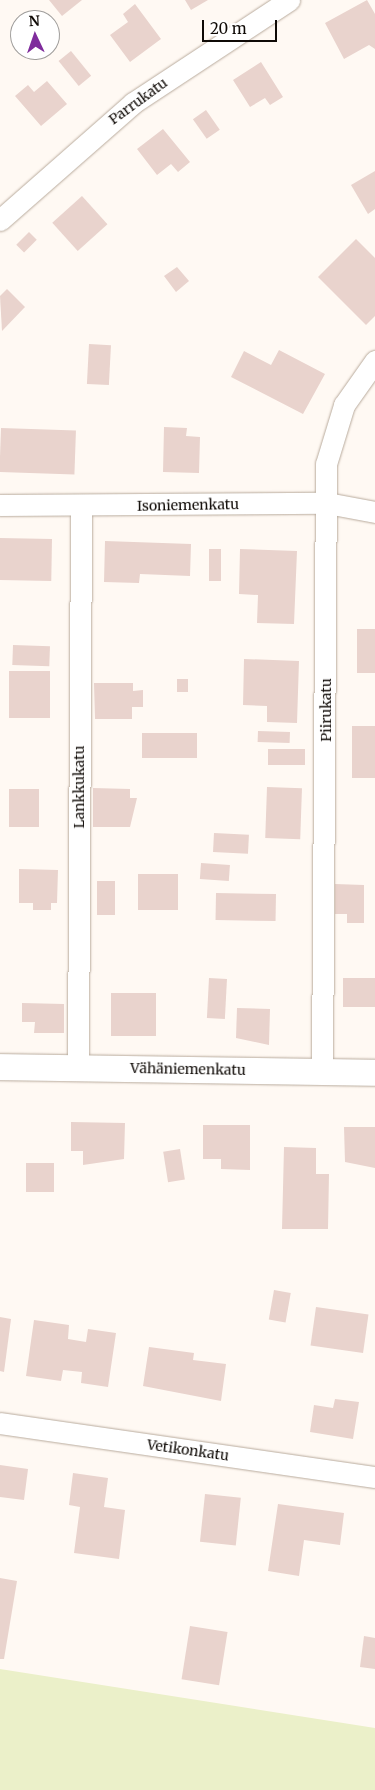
<!DOCTYPE html>
<html>
<head>
<meta charset="utf-8">
<style>
	body { margin:0 }
	#map { position:relative; width:375px; height:1790px; overflow:hidden; background:#fff9f3; font-family:Merriweather,serif }
	div>[style] { position:absolute }
	.green>* { inset:0; background:#ebf0c9 }
	.building>* { inset:0; background:#e9d3cd; transform-origin:0 0 }
	.roads { filter:drop-shadow(0 0 1px #b9ab9d) drop-shadow(0 0 1px #b9ab9d) }
	.minor>* { height:21px; margin:-10.5px; padding:0 10.5px; transform-origin:10.5px; border-radius:10.5px; background:#fff }
	.tertiary>* { height:26px; margin:-13px; padding:0 13px; transform-origin:13px; border-radius:13px; background:#fff }
	span { translate:-50% -50%; white-space:nowrap; text-align:center; line-height:1.15; -webkit-text-stroke:4px #fff; paint-order:stroke }
	.street-label { font-size:14px; color:#0f0a06 }
	.north { position:absolute; left:10px; top:10px; width:50px; height:50px; box-sizing:border-box; background:#fff; border:1px solid #9f9d9b; border-radius:50%; rotate:357deg; font-size:14px; font-weight:700; line-height:20px; text-align:center; color:#0f0a06 }
	.north::after { content:''; display:block; margin:auto; width:18px; height:22px; background:#7f2c9c; clip-path:polygon(50% 0,100% 100%,50% 72%,0 100%) }
	.scale { position:absolute; left:202px; top:20px; width:75px; height:22px; box-sizing:border-box; border:2px solid #0f0a06; border-top:0; padding-left:6px; font-size:15px; line-height:18px; white-space:nowrap; color:#0f0a06; -webkit-text-stroke:4px #fff; paint-order:stroke }
</style>
</head>
<body>
<div id="map">
	<div class="green">
		<div style="clip-path:polygon(0 1669px,375px 1728px,375px 1790px,0 1790px)"></div>
	</div>
	<div class="building">
		<div style="clip-path:polygon(49px 0,82px 0,62px 16px)"></div>
		<div style="clip-path:polygon(185px 0,208px 0,191px 10px)"></div>
		<div style="clip-path:polygon(367px 0,375px 14px,375px 49px,369px 45px,344px 59px,325px 23px)"></div>
		<div style="clip-path:polygon(135px 4px,161px 39px,130px 62px,110px 35px,128px 22px,123px 14px)"></div>
		<div style="left:71px;top:51px;width:32px;height:16px;rotate:51deg"></div>
		<div style="clip-path:polygon(261px 62px,283px 97px,270px 105px,265px 98px,250px 107px,233px 80px)"></div>
		<div style="clip-path:polygon(47px 81px,67px 104px,41px 126px,15px 96px,28px 85px,34px 92px)"></div>
		<div style="left:206px;top:110px;width:24px;height:16px;rotate:55deg"></div>
		<div style="clip-path:polygon(163px 129px,190px 162px,178px 172px,171px 164px,157px 175px,137px 149px)"></div>
		<div style="clip-path:polygon(375px 171px,375px 209px,368px 214px,351px 185px)"></div>
		<div style="left:82px;top:196px;width:38px;height:40px;rotate:48deg"></div>
		<div style="left:29px;top:232px;width:11px;height:18px;rotate:45deg"></div>
		<div style="clip-path:polygon(356px 239px,375px 258px,375px 316px,366px 325px,318px 277px)"></div>
		<div style="clip-path:polygon(177px 267px,189px 281px,176px 292px,164px 276px)"></div>
		<div style="clip-path:polygon(7px 289px,25px 307px,2px 331px,0 296px)"></div>
		<div style="left:89px;top:344px;width:22px;height:40px;rotate:3deg"></div>
		<div style="clip-path:polygon(279px 350px,325px 374px,303px 414px,231px 377px,244px 351px,271px 365px)"></div>
		<div style="clip-path:polygon(164px 427px,187px 428px,186px 436px,200px 437px,199px 473px,163px 472px)"></div>
		<div style="left:1px;top:428px;width:75px;height:44px;rotate:2deg"></div>
		<div style="left:0;top:538px;width:52px;height:42px;rotate:1deg"></div>
		<div style="clip-path:polygon(105px 541px,191px 544px,190px 576px,140px 574px,139px 583px,104px 582px)"></div>
		<div style="left:209px;top:549px;width:12px;height:32px"></div>
		<div style="clip-path:polygon(240px 549px,297px 551px,294px 624px,257px 623px,258px 595px,239px 594px)"></div>
		<div style="left:357px;top:629px;width:18px;height:44px"></div>
		<div style="left:13px;top:645px;width:37px;height:20px;rotate:2deg"></div>
		<div style="clip-path:polygon(244px 659px,299px 661px,297px 723px,267px 722px,267px 706px,243px 705px)"></div>
		<div style="left:9px;top:671px;width:41px;height:47px"></div>
		<div style="left:177px;top:679px;width:11px;height:13px"></div>
		<div style="clip-path:polygon(94px 683px,133px 683px,133px 691px,143px 690px,143px 707px,132px 707px,132px 719px,95px 719px)"></div>
		<div style="left:352px;top:726px;width:23px;height:52px"></div>
		<div style="left:258px;top:731px;width:32px;height:11px;rotate:2deg"></div>
		<div style="left:197px;top:733px;width:25px;height:55px;rotate:90deg"></div>
		<div style="left:268px;top:749px;width:37px;height:16px"></div>
		<div style="left:267px;top:787px;width:35px;height:51px;rotate:2deg"></div>
		<div style="clip-path:polygon(93px 788px,130px 789px,130px 798px,137px 798px,130px 827px,93px 827px)"></div>
		<div style="left:9px;top:789px;width:30px;height:38px"></div>
		<div style="left:214px;top:833px;width:35px;height:19px;rotate:3deg"></div>
		<div style="left:201px;top:863px;width:29px;height:16px;rotate:4deg"></div>
		<div style="clip-path:polygon(19px 869px,58px 870px,57px 903px,51px 903px,51px 910px,33px 910px,33px 903px,19px 903px)"></div>
		<div style="left:178px;top:874px;width:36px;height:40px;rotate:90deg"></div>
		<div style="left:97px;top:881px;width:18px;height:34px"></div>
		<div style="clip-path:polygon(335px 884px,364px 885px,364px 923px,347px 923px,347px 914px,335px 914px)"></div>
		<div style="left:216px;top:893px;width:60px;height:27px;rotate:1deg"></div>
		<div style="left:209px;top:978px;width:18px;height:40px;rotate:3deg"></div>
		<div style="left:343px;top:978px;width:32px;height:29px"></div>
		<div style="left:111px;top:993px;width:45px;height:43px"></div>
		<div style="clip-path:polygon(22px 1003px,64px 1004px,64px 1033px,34px 1033px,35px 1022px,22px 1022px)"></div>
		<div style="clip-path:polygon(237px 1008px,270px 1009px,269px 1045px,236px 1038px)"></div>
		<div style="clip-path:polygon(71px 1122px,125px 1123px,124px 1159px,83px 1165px,83px 1151px,71px 1151px)"></div>
		<div style="clip-path:polygon(203px 1125px,250px 1125px,250px 1170px,221px 1169px,221px 1159px,203px 1159px)"></div>
		<div style="clip-path:polygon(344px 1127px,375px 1127px,375px 1168px,345px 1162px)"></div>
		<div style="clip-path:polygon(284px 1147px,316px 1148px,316px 1174px,329px 1174px,328px 1229px,282px 1229px)"></div>
		<div style="left:180px;top:1149px;width:31px;height:17px;rotate:81deg"></div>
		<div style="left:26px;top:1163px;width:28px;height:29px"></div>
		<div style="left:274px;top:1290px;width:17px;height:30px;rotate:10deg"></div>
		<div style="left:316px;top:1307px;width:53px;height:39px;rotate:8deg"></div>
		<div style="clip-path:polygon(0 1317px,11px 1319px,4px 1372px,0 1371px)"></div>
		<div style="clip-path:polygon(34px 1320px,69px 1325px,68px 1339px,86px 1342px,88px 1329px,116px 1333px,108px 1387px,81px 1383px,82px 1372px,63px 1370px,61px 1381px,26px 1376px)"></div>
		<div style="clip-path:polygon(149px 1347px,194px 1353px,193px 1360px,226px 1364px,221px 1401px,143px 1386px)"></div>
		<div style="clip-path:polygon(335px 1399px,359px 1402px,353px 1439px,310px 1432px,314px 1405px,333px 1408px)"></div>
		<div style="clip-path:polygon(0 1465px,28px 1469px,24px 1500px,0 1497px)"></div>
		<div style="clip-path:polygon(73px 1473px,108px 1478px,104px 1507px,125px 1510px,119px 1559px,74px 1553px,80px 1507px,69px 1505px)"></div>
		<div style="left:205px;top:1494px;width:36px;height:48px;rotate:6deg"></div>
		<div style="clip-path:polygon(278px 1504px,344px 1513px,340px 1545px,304px 1540px,299px 1576px,268px 1571px)"></div>
		<div style="clip-path:polygon(0 1578px,17px 1581px,4px 1659px,0 1659px)"></div>
		<div style="left:190px;top:1626px;width:38px;height:54px;rotate:9deg"></div>
		<div style="clip-path:polygon(364px 1636px,375px 1638px,375px 1669px,360px 1667px)"></div>
	</div>
	<div class="roads">
		<div class="minor">
			<div style="left:0;top:220px;width:177px;rotate:-41.3deg"></div>
			<div style="left:133px;top:103px;width:187px;rotate:-33.4deg"></div>
			<div style="left:0;top:505px;width:327px;rotate:-0.4deg"></div>
			<div style="left:327px;top:503px;width:49px;rotate:10.6deg"></div>
			<div style="left:78px;top:1067px;width:561px;rotate:-89.69deg"></div>
			<div style="left:322px;top:1072px;width:608px;rotate:-89.62deg"></div>
			<div style="left:326px;top:464px;width:62px;rotate:-73deg"></div>
			<div style="left:344px;top:405px;width:54px;rotate:-54.8deg"></div>
			<div style="left:0;top:1423px;width:379px;rotate:8.2deg"></div>
		</div>
		<div class="tertiary">
			<div style="left:0;top:1067px;width:375px;rotate:0.9deg"></div>
		</div>
	</div>
	<div class="street-label">
		<span style="left:138px;top:101px;rotate:-36deg">Parrukatu</span>
		<span style="left:188px;top:505px;rotate:-1deg">Isoniemenkatu</span>
		<span style="left:326px;top:710px;rotate:-90deg">Piirukatu</span>
		<span style="left:79px;top:787px;rotate:-90deg">Lankkukatu</span>
		<span style="left:188px;top:1069px;rotate:1deg">Vähäniemenkatu</span>
		<span style="left:188px;top:1450px;rotate:8deg">Vetikonkatu</span>
	</div>
	<div class="north">N</div>
	<div class="scale">20 m</div>
</div>
</body>
</html>
